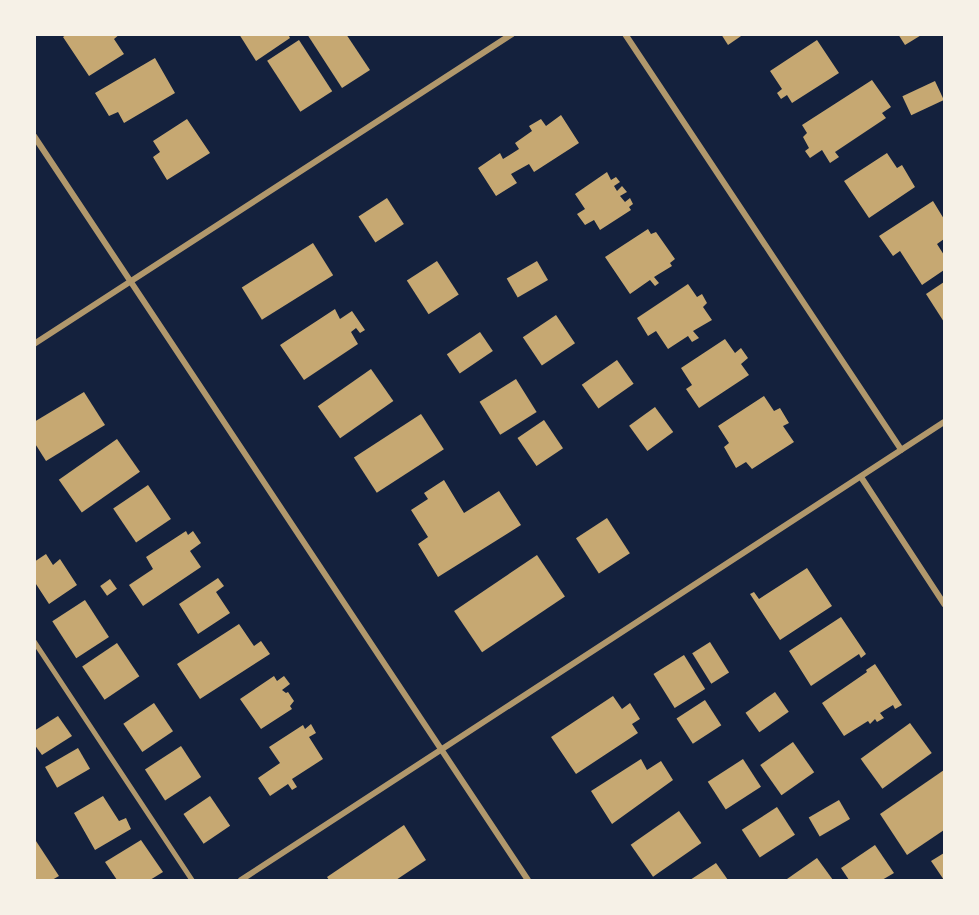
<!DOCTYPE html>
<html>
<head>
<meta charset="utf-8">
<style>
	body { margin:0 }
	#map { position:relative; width:979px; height:915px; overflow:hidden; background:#14213d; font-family:"Asap Condensed",sans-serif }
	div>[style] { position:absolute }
	.building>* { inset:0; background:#c6a872; transform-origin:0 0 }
	.service>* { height:4.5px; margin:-2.25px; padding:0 2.25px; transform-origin:2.25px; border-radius:2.25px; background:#b1986c }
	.minor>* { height:6px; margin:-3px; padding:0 3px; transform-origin:3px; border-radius:3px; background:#b1986c }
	span { translate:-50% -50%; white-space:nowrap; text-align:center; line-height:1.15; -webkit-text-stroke:6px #f6f1e7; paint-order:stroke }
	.frame { position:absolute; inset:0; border:36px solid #f6f1e7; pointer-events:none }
</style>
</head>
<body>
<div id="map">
	<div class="building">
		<div style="clip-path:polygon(67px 34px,120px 34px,114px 39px,124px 54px,89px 76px,63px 37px)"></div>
		<div style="clip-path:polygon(239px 34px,288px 34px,290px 38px,256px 61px)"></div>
		<div style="clip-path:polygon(307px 34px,346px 34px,370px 70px,342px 88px)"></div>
		<div style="clip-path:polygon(721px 34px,744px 34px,728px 45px)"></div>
		<div style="clip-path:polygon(898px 34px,923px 34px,905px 45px)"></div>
		<div style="left:299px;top:40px;width:61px;height:38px;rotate:57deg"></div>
		<div style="clip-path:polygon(817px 40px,839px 73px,792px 103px,787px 95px,781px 99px,777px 93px,782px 89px,770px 71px)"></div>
		<div style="clip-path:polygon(155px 58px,175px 93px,124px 123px,118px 112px,109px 116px,95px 93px)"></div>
		<div style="clip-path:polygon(872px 80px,891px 107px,882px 113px,886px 118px,835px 152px,839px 157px,830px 163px,822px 150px,810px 158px,805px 151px,809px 148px,803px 137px,807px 133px,802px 125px)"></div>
		<div style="left:935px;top:81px;width:21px;height:36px;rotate:65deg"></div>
		<div style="clip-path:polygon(561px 115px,579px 143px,534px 172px,529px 164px,511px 174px,517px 183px,496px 196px,478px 168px,500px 153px,503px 159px,519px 149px,515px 143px,532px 131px,529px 126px,541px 119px,546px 126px)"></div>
		<div style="clip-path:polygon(187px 119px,210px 153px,167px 180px,153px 157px,160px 152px,153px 141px)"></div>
		<div style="clip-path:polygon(887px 153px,897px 168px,902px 165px,915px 187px,869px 218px,844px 181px)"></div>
		<div style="clip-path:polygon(607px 172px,611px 180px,616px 177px,620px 182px,614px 186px,617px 191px,622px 186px,627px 192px,620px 196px,625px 202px,630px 198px,633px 204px,629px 207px,631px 210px,600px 230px,594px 220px,585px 225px,577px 214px,585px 209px,575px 194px)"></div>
		<div style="left:387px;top:198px;width:31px;height:34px;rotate:57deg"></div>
		<div style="clip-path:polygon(933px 201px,944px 219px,944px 239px,937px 244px,944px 255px,944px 270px,922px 285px,900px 251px,893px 256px,879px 236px)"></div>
		<div style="clip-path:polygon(648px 229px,651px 234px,656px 232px,675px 259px,670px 263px,672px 266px,654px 277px,659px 283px,655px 286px,650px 280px,630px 294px,605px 257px)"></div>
		<div style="left:313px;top:243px;width:38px;height:84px;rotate:58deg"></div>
		<div style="left:437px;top:261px;width:40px;height:36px;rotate:57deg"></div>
		<div style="left:537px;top:261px;width:22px;height:35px;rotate:60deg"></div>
		<div style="clip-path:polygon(944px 282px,944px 322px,926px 294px)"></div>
		<div style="clip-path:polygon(688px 284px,697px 297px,702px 294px,707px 303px,703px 307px,712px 320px,693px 331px,699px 338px,692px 342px,688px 336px,668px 349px,656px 331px,648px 336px,637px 318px)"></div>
		<div style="clip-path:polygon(335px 309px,340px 319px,352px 311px,365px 330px,360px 333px,356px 328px,351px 332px,358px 344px,304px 380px,280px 345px)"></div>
		<div style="left:556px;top:315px;width:34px;height:40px;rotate:56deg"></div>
		<div style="left:480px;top:332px;width:23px;height:40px;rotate:56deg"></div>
		<div style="clip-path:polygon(725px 339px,735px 353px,741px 348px,748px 358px,741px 364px,749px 375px,699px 408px,686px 389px,692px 385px,681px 368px)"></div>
		<div style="left:617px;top:360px;width:29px;height:43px;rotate:55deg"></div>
		<div style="left:371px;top:369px;width:39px;height:65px;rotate:55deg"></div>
		<div style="left:516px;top:379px;width:39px;height:43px;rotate:58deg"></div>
		<div style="clip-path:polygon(84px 392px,105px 425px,46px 461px,34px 442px,34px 422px)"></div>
		<div style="clip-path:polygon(764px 396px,774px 411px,780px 408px,789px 423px,783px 426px,794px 442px,752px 469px,746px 462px,736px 468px,724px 447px,729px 443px,718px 426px)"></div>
		<div style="left:655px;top:407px;width:31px;height:32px;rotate:54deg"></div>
		<div style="left:421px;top:414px;width:42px;height:80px;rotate:57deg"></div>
		<div style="left:544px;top:420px;width:34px;height:32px;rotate:56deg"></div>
		<div style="left:117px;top:439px;width:40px;height:71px;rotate:55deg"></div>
		<div style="clip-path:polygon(444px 480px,464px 513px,499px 491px,521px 525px,438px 577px,418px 544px,428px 537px,411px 510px,428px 499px,424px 493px)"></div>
		<div style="left:148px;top:485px;width:41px;height:42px;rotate:56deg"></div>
		<div style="left:607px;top:518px;width:42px;height:37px;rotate:57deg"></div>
		<div style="clip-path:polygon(186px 531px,188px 535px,193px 531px,201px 543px,190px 551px,201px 567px,143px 606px,129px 585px,153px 569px,146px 557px)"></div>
		<div style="clip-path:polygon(46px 554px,53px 565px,60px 559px,77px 585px,49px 604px,34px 581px,34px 562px)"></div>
		<div style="left:537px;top:555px;width:50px;height:100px;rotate:56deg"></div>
		<div style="clip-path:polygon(807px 568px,832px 606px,780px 640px,750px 594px,754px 592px,759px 599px)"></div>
		<div style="clip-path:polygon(218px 578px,224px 586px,216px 592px,230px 613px,198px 634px,179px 604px)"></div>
		<div style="left:110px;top:579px;width:12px;height:12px;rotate:55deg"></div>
		<div style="left:85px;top:600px;width:44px;height:39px;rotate:57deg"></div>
		<div style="clip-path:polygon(841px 617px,866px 654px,861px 658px,859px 654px,811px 686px,789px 651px)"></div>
		<div style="clip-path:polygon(239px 624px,254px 646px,261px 641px,270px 654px,200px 699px,177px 664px)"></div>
		<div style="left:710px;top:642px;width:36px;height:21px;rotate:58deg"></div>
		<div style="left:117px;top:643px;width:40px;height:42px;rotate:56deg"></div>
		<div style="left:684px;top:655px;width:40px;height:36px;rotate:58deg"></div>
		<div style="clip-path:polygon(875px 664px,902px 705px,895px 709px,893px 705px,880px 713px,884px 718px,877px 722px,875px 719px,870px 724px,868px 721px,844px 736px,822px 703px,867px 672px,866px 670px)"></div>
		<div style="clip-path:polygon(274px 676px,277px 681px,284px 676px,290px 684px,282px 690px,286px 693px,288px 692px,294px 701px,290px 706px,292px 709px,261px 729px,240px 699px)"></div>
		<div style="left:775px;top:692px;width:24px;height:36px;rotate:55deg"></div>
		<div style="clip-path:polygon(613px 696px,622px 709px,630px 703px,640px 719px,632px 724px,638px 733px,576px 774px,551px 737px)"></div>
		<div style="left:705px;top:700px;width:30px;height:34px;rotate:57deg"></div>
		<div style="left:154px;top:703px;width:34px;height:37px;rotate:56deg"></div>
		<div style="clip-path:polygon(58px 716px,72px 736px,42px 755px,34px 744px,34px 731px)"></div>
		<div style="left:910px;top:723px;width:37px;height:61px;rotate:54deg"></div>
		<div style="clip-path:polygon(311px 724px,316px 733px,309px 737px,323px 759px,292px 779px,297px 787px,292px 790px,288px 784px,270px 796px,258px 778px,280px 763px,269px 747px,303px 725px,305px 729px)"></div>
		<div style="left:793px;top:742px;width:37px;height:40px;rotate:55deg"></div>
		<div style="left:181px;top:746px;width:37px;height:43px;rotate:57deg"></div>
		<div style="left:78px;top:748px;width:24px;height:38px;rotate:60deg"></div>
		<div style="clip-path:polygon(641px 759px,647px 770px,661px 761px,673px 780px,612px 824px,591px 791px)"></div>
		<div style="left:743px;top:759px;width:33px;height:42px;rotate:57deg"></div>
		<div style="clip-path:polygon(944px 770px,944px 830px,907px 855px,880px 814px)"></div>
		<div style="clip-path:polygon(103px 796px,119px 821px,126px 818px,131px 829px,95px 850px,74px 813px)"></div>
		<div style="left:210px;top:796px;width:36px;height:32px;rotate:56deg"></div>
		<div style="left:839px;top:800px;width:22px;height:35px;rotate:60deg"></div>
		<div style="left:777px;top:807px;width:33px;height:42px;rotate:57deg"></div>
		<div style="left:679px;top:811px;width:39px;height:59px;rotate:55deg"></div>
		<div style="clip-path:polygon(404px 825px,426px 860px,396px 880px,329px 880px,327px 877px)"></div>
		<div style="clip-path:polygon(34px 838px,59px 876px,52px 880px,34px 880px)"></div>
		<div style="clip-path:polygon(141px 840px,163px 872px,150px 880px,117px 880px,105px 862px)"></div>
		<div style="clip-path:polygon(875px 845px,894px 873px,882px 880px,849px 880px,841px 868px)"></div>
		<div style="clip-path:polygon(944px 853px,944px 880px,931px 861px)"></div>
		<div style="clip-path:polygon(817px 858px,833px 880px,788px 880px,787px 879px)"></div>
		<div style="clip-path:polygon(716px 863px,728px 880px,690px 880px)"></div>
	</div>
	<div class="service">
		<div style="left:34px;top:641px;width:287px;rotate:56.5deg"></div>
	</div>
	<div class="minor">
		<div style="left:625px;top:34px;width:499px;rotate:56.4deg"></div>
		<div style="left:34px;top:136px;width:893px;rotate:56.42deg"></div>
		<div style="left:34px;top:344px;width:570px;rotate:-32.96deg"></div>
		<div style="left:861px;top:477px;width:152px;rotate:56.8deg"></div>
		<div style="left:241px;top:880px;width:839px;rotate:-33.08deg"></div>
	</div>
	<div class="frame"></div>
</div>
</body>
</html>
